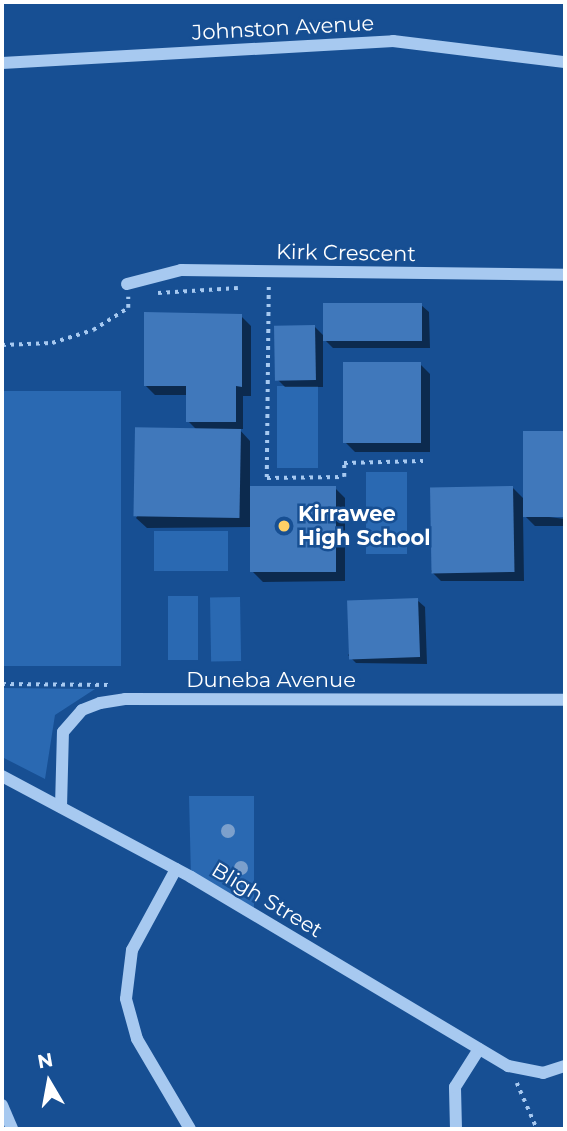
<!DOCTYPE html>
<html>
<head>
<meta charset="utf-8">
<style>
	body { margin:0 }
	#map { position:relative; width:567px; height:1131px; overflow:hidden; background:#174f93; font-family:Montserrat,sans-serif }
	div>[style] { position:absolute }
	.green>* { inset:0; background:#2a69b2; transform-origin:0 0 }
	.shadow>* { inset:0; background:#0007 }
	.building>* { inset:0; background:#4078bb; transform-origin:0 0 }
	.path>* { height:3.5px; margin-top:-1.75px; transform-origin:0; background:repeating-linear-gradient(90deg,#a7c9f0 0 3.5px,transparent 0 8.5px) }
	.minor>* { height:12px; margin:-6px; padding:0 6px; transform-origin:6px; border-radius:6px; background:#a7c9f0 }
	.trees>* { width:14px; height:14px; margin:-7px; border-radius:50%; background:#7ca0cc }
	.dots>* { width:19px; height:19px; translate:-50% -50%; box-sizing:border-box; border:4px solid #174f93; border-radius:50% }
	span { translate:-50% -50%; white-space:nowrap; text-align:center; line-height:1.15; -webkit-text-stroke:5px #174f93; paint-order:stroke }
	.street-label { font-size:21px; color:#fff }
	.poi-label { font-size:21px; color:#fff; font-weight:700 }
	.left { translate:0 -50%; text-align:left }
	.frame { position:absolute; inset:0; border:4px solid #fff; pointer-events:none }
	.north { position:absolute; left:14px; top:1047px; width:70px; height:70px; -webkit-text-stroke:5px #174f93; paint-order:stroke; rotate:350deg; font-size:19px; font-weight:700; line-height:28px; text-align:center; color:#fff }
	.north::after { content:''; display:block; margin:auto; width:24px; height:32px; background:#fff; clip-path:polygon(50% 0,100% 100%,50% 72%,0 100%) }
</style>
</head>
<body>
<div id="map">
	<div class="green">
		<div style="left:277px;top:386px;width:41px;height:82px"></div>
		<div style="left:121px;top:391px;width:275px;height:119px;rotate:90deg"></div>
		<div style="left:366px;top:472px;width:41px;height:82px"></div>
		<div style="left:154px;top:531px;width:74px;height:40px"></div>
		<div style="left:168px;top:596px;width:30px;height:64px"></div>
		<div style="left:240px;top:597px;width:64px;height:30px;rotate:89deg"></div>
		<div style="clip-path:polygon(2px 688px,95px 689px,55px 715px,45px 779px,2px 757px)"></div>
		<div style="clip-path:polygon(189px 796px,254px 796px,254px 915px,191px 877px)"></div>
	</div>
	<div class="shadow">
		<div style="clip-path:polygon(421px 305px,429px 312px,430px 348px,333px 348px,323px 338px,323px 387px,285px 387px,277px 379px,315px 327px,325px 337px)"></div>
		<div style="clip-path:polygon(241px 316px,251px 326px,251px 396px,243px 396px,243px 429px,239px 429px,250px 441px,250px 488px,335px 488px,345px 498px,345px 581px,263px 582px,253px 572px,252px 527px,147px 528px,136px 518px,198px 431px,188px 421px,188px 395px,155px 395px,145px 385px)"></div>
		<div style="clip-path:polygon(420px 364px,430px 374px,430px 452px,355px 452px,345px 442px)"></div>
		<div style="clip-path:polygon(525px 433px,565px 433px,565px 515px,533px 515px,565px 519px,565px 526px,535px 526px,523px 514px,524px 581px,441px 581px,431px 571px,513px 488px,525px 500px)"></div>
		<div style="clip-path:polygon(417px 600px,425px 607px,427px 664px,356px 663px,348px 655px)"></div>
	</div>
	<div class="building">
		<div style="left:323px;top:303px;width:99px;height:38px"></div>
		<div style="clip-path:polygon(144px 312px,242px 314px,242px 387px,236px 386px,236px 422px,186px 422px,186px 386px,144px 386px)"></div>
		<div style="left:315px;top:325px;width:55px;height:41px;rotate:89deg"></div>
		<div style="left:343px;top:362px;width:78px;height:81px"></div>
		<div style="left:241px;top:429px;width:89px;height:106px;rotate:91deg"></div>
		<div style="left:565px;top:431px;width:86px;height:42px;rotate:90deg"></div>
		<div style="left:250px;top:486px;width:86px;height:86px"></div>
		<div style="left:513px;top:486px;width:86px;height:83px;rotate:89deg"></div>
		<div style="left:418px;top:598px;width:59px;height:71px;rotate:88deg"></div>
	</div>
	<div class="path">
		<div style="left:269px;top:287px;width:191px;rotate:90.6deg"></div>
		<div style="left:267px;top:478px;width:77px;rotate:-0.7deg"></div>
		<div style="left:344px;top:477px;width:14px;rotate:-90deg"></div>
		<div style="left:344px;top:463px;width:79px;rotate:-1.5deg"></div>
		<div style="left:158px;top:293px;width:80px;rotate:-3.6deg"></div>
		<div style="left:2px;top:345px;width:50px;rotate:-2.3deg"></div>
		<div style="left:52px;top:343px;width:43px;rotate:-17.6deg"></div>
		<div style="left:93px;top:330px;width:41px;rotate:-32.2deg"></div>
		<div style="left:128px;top:308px;width:11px;rotate:-90deg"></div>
		<div style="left:2px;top:684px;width:110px;rotate:0.5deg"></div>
		<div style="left:517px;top:1083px;width:50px;rotate:66.5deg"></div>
	</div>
	<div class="minor">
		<div style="left:2px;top:63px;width:392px;rotate:-3.2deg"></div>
		<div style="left:393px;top:41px;width:173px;rotate:7deg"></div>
		<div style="left:127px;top:284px;width:56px;rotate:-14.5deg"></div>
		<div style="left:181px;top:270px;width:384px;rotate:0.7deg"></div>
		<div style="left:2px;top:776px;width:214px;rotate:28.1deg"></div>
		<div style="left:191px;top:877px;width:369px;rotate:30.8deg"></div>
		<div style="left:508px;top:1066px;width:36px;rotate:11deg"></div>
		<div style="left:543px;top:1073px;width:23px;rotate:-18deg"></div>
		<div style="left:61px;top:807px;width:75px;rotate:-88.5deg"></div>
		<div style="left:63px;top:732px;width:29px;rotate:-49deg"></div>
		<div style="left:82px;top:710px;width:19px;rotate:-21deg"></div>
		<div style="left:100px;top:703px;width:25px;rotate:-9deg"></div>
		<div style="left:125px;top:699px;width:440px;rotate:0.1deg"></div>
		<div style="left:176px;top:869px;width:92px;rotate:118.5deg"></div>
		<div style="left:132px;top:950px;width:49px;rotate:97deg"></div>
		<div style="left:126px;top:999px;width:41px;rotate:74.6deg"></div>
		<div style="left:137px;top:1039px;width:104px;rotate:59.5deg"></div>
		<div style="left:2px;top:1105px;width:26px;rotate:67deg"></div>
		<div style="left:456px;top:1129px;width:42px;rotate:-91.4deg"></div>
		<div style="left:455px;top:1087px;width:45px;rotate:-57.7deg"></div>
	</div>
	<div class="trees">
		<div style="left:228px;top:831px"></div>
		<div style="left:241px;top:868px"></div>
	</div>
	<div class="dots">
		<div style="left:284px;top:526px;background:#ffd166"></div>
	</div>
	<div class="street-label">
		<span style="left:283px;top:28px;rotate:-3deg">Johnston Avenue</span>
		<span style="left:346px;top:253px;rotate:1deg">Kirk Crescent</span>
		<span style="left:271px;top:680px">Duneba Avenue</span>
		<span style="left:267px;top:900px;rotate:31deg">Bligh Street</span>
	</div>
	<div class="poi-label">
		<span class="left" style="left:298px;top:526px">Kirrawee<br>High School</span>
	</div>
	<div class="frame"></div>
	<div class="north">N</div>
</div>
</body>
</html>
